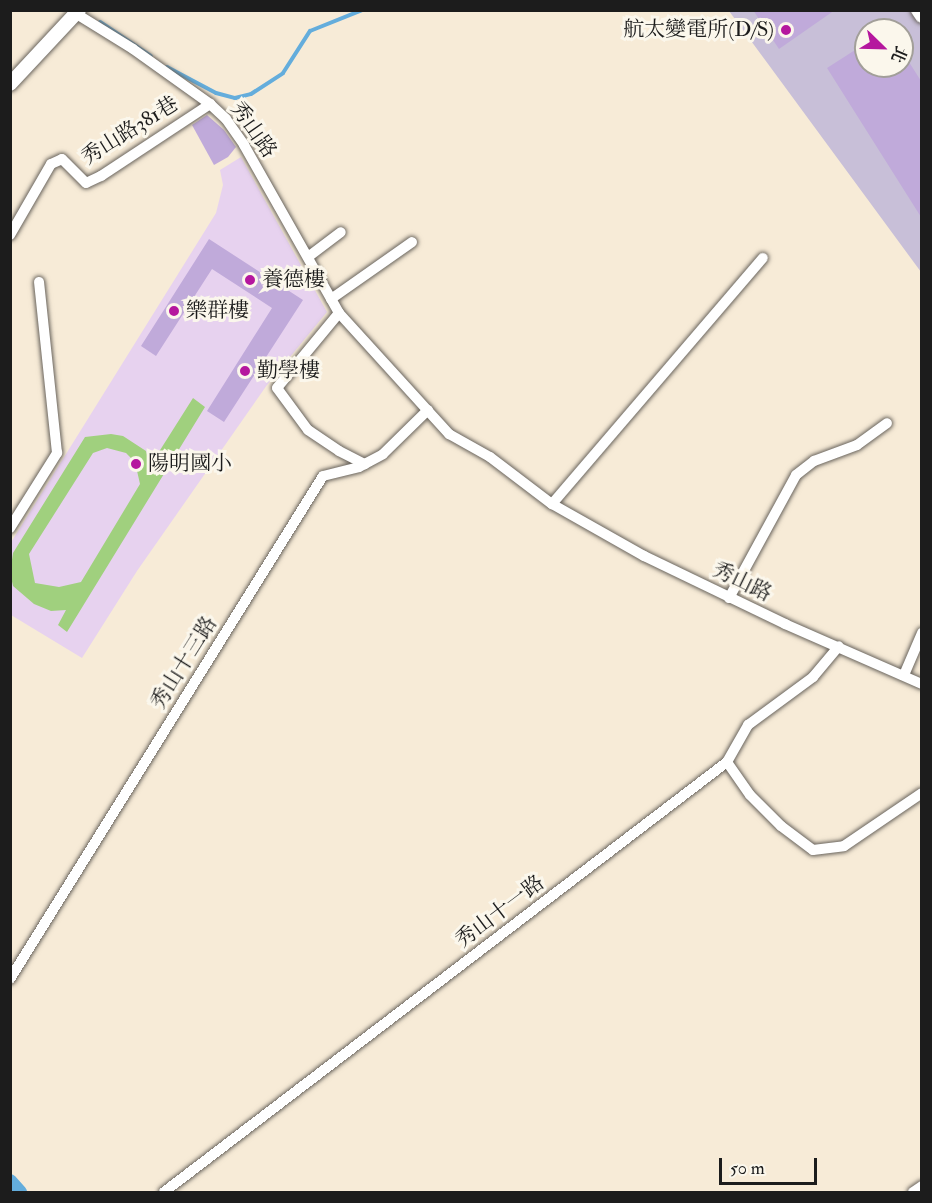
<!DOCTYPE html>
<html>
<head>
<meta charset="utf-8">
<style>
	body { margin:0 }
	#map { position:relative; width:932px; height:1203px; overflow:hidden; background:#f7ebd7; font-family:"IM FELL Double Pica","Noto Serif TC",serif }
	div>[style] { position:absolute }
	.built>* { inset:0; background:#e7d2ef }
	.industrial>* { inset:0; background:#c8bfd8 }
	.green>* { inset:0; background:#a0d07e }
	.stream>* { height:4px; margin:-2px; padding:0 2px; transform-origin:2px; border-radius:2px; background:#64addc }
	.canal>* { height:14px; margin:-7px; padding:0 7px; transform-origin:7px; border-radius:7px; background:#64addc }
	.building>* { inset:0; background:#c0aada }
	.roads { filter:drop-shadow(0 0 2px #69645d) drop-shadow(0 0 2px #69645d) }
	.minor>* { height:10px; margin:-5px; padding:0 5px; transform-origin:5px; border-radius:5px; background:#fff }
	.tertiary>* { height:14px; margin:-7px; padding:0 7px; transform-origin:7px; border-radius:7px; background:#fff }
	.dots>* { width:16px; height:16px; translate:-50% -50%; box-sizing:border-box; border:3px solid #fbf7ec; border-radius:50% }
	span { translate:-50% -50%; white-space:nowrap; text-align:center; line-height:1.15; -webkit-text-stroke:6px #fbf7ec; paint-order:stroke }
	.poi-label { font-size:21px; color:#1c1c1c }
	.right { translate:-100% -50%; text-align:right }
	.left { translate:0 -50%; text-align:left }
	.street-label { font-size:21px; color:#1c1c1c }
	.frame { position:absolute; inset:0; border:12px solid #1c1c1c; pointer-events:none }
	.north { position:absolute; left:854px; top:18px; width:60px; height:60px; box-sizing:border-box; background:#fbf7ec; border:2px solid #a29f99; border-radius:50%; rotate:113deg; font-size:16px; font-weight:700; line-height:24px; text-align:center; color:#1c1c1c }
	.north::after { content:''; display:block; margin:auto; width:21px; height:27px; background:#b5179e; clip-path:polygon(50% 0,100% 100%,50% 72%,0 100%) }
	.scale { position:absolute; left:719px; top:1158px; width:98px; height:27px; box-sizing:border-box; border:3px solid #1c1c1c; border-top:0; padding-left:8px; font-size:18px; line-height:21px; white-space:nowrap; color:#1c1c1c; -webkit-text-stroke:4px #fbf7ec; paint-order:stroke }
</style>
</head>
<body>
<div id="map">
	<div class="built">
		<div style="clip-path:polygon(241px 157px,327px 312px,267px 385px,137px 571px,82px 658px,11px 615px,10px 544px,216px 213px,223px 185px,220px 170px)"></div>
	</div>
	<div class="industrial">
		<div style="clip-path:polygon(evenodd,729px 11px,921px 11px,921px 272px,729px 11px,866px 30px,902px 30px,902px 66px,866px 66px,866px 30px)"></div>
	</div>
	<div class="green">
		<div style="clip-path:polygon(evenodd,193px 398px,205px 407px,67px 632px,58px 625px,66px 610px,51px 611px,34px 604px,13px 586px,10px 573px,13px 553px,85px 437px,111px 434px,123px 436px,146px 451px,150px 466px,193px 398px,107px 448px,126px 453px,135px 462px,140px 484px,81px 582px,59px 587px,35px 583px,29px 554px,93px 453px,107px 448px)"></div>
	</div>
	<div class="stream">
		<div style="left:100px;top:22px;width:61px;rotate:33.7deg"></div>
		<div style="left:167px;top:67px;width:55px;rotate:28deg"></div>
		<div style="left:216px;top:93px;width:20px;rotate:15deg"></div>
		<div style="left:235px;top:98px;width:16px;rotate:-14deg"></div>
		<div style="left:251px;top:94px;width:38px;rotate:-33deg"></div>
		<div style="left:283px;top:73px;width:50px;rotate:-57.3deg"></div>
		<div style="left:310px;top:31px;width:56px;rotate:-22deg"></div>
	</div>
	<div class="canal">
		<div style="left:10px;top:1181px;width:15px;rotate:48deg"></div>
	</div>
	<div class="building">
		<div style="clip-path:polygon(753px 10px,835px 10px,779px 49px)"></div>
		<div style="clip-path:polygon(866px 43px,866px 66px,902px 66px,902px 51px,921px 81px,921px 217px,827px 68px)"></div>
		<div style="clip-path:polygon(207px 115px,224px 130px,236px 147px,228px 157px,214px 165px,192px 125px)"></div>
		<div style="clip-path:polygon(209px 239px,303px 300px,224px 422px,207px 411px,272px 308px,212px 269px,156px 356px,141px 346px)"></div>
	</div>
	<div class="roads">
		<div class="minor">
			<div style="left:75px;top:13px;width:68px;rotate:31.8deg"></div>
			<div style="left:133px;top:49px;width:95px;rotate:35.5deg"></div>
			<div style="left:210px;top:104px;width:22px;rotate:43deg"></div>
			<div style="left:226px;top:119px;width:32px;rotate:55deg"></div>
			<div style="left:244px;top:145px;width:193px;rotate:60.5deg"></div>
			<div style="left:339px;top:313px;width:164px;rotate:47.7deg"></div>
			<div style="left:449px;top:434px;width:47px;rotate:29.3deg"></div>
			<div style="left:490px;top:457px;width:78px;rotate:37.2deg"></div>
			<div style="left:552px;top:504px;width:106px;rotate:29.5deg"></div>
			<div style="left:644px;top:556px;width:157px;rotate:25.7deg"></div>
			<div style="left:785px;top:624px;width:150px;rotate:23.7deg"></div>
			<div style="left:10px;top:235px;width:82px;rotate:-60deg"></div>
			<div style="left:51px;top:164px;width:12px;rotate:-24deg"></div>
			<div style="left:62px;top:159px;width:34px;rotate:45deg"></div>
			<div style="left:86px;top:183px;width:17px;rotate:-25deg"></div>
			<div style="left:101px;top:176px;width:131px;rotate:-33.4deg"></div>
			<div style="left:308px;top:257px;width:41px;rotate:-37.1deg"></div>
			<div style="left:331px;top:299px;width:99px;rotate:-35.1deg"></div>
			<div style="left:339px;top:313px;width:97px;rotate:129.6deg"></div>
			<div style="left:277px;top:388px;width:52px;rotate:53.6deg"></div>
			<div style="left:308px;top:430px;width:37px;rotate:34deg"></div>
			<div style="left:339px;top:451px;width:29px;rotate:27deg"></div>
			<div style="left:552px;top:504px;width:324px;rotate:-49.4deg"></div>
			<div style="left:10px;top:528px;width:89px;rotate:-57.9deg"></div>
			<div style="left:57px;top:453px;width:172px;rotate:-96deg"></div>
			<div style="left:729px;top:598px;width:140px;rotate:-61.4deg"></div>
			<div style="left:796px;top:475px;width:23px;rotate:-38deg"></div>
			<div style="left:814px;top:461px;width:46px;rotate:-20.4deg"></div>
			<div style="left:857px;top:445px;width:37px;rotate:-36deg"></div>
			<div style="left:904px;top:675px;width:46px;rotate:-66.8deg"></div>
			<div style="left:727px;top:762px;width:40px;rotate:55.1deg"></div>
			<div style="left:750px;top:795px;width:44px;rotate:45deg"></div>
			<div style="left:781px;top:826px;width:40px;rotate:37deg"></div>
			<div style="left:813px;top:850px;width:31px;rotate:-7deg"></div>
			<div style="left:844px;top:846px;width:94px;rotate:-34.2deg"></div>
			<div style="left:10px;top:979px;width:592px;rotate:-58.11deg"></div>
			<div style="left:323px;top:476px;width:37px;rotate:-14deg"></div>
			<div style="left:359px;top:467px;width:27px;rotate:-28deg"></div>
			<div style="left:383px;top:454px;width:63px;rotate:-44.4deg"></div>
			<div style="left:164px;top:1192px;width:708px;rotate:-37.37deg"></div>
			<div style="left:727px;top:762px;width:43px;rotate:-60.4deg"></div>
			<div style="left:748px;top:725px;width:81px;rotate:-36.4deg"></div>
			<div style="left:813px;top:677px;width:40px;rotate:-50deg"></div>
			<div style="left:913px;top:1192px;width:11px;rotate:-34deg"></div>
		</div>
		<div class="tertiary">
			<div style="left:918px;top:10px;width:7px;rotate:56deg"></div>
			<div style="left:10px;top:84px;width:101px;rotate:-47deg"></div>
		</div>
	</div>
	<div class="dots">
		<div style="left:786px;top:30px;background:#b5179e"></div>
		<div style="left:250px;top:280px;background:#b5179e"></div>
		<div style="left:174px;top:311px;background:#b5179e"></div>
		<div style="left:245px;top:371px;background:#b5179e"></div>
		<div style="left:136px;top:464px;background:#b5179e"></div>
	</div>
	<div class="poi-label">
		<span class="right" style="left:774px;top:30px">航太變電所(D/S)</span>
		<span class="left" style="left:262px;top:280px">養德樓</span>
		<span class="left" style="left:186px;top:311px">樂群樓</span>
		<span class="left" style="left:257px;top:371px">勤學樓</span>
		<span class="left" style="left:148px;top:464px">陽明國小</span>
	</div>
	<div class="street-label">
		<span style="left:253px;top:130px;rotate:55deg">秀山路</span>
		<span style="left:130px;top:131px;rotate:-32deg">秀山路381巷</span>
		<span style="left:742px;top:582px;rotate:26deg">秀山路</span>
		<span style="left:184px;top:663px;rotate:-58deg">秀山十三路</span>
		<span style="left:500px;top:912px;rotate:-37deg">秀山十一路</span>
	</div>
	<div class="frame"></div>
	<div class="north">北</div>
	<div class="scale">50 m</div>
</div>
</body>
</html>
